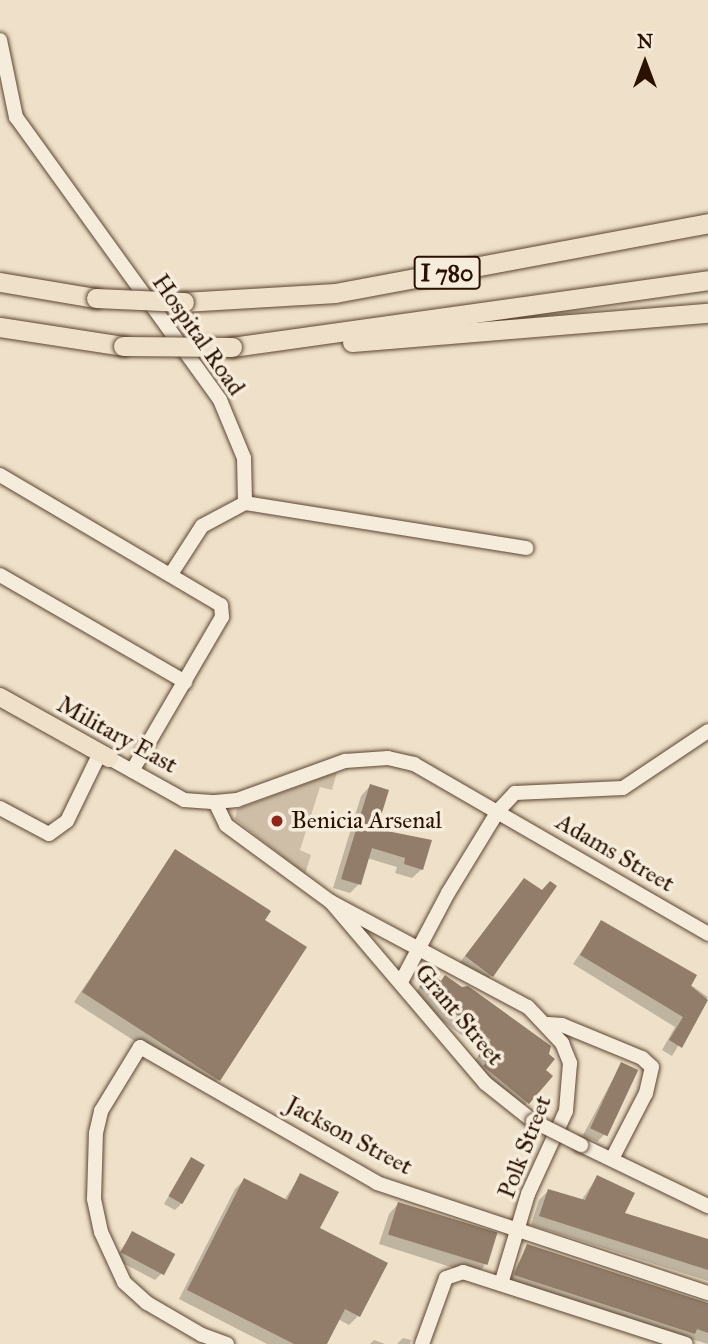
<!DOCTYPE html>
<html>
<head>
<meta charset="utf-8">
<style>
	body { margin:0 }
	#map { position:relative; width:708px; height:1344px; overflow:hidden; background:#efe1c9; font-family:"IM FELL Great Primer",serif }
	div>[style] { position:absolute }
	.green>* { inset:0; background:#cebea7 }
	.shadow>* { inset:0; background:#0003 }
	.building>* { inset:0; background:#917d69; transform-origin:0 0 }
	.roads { filter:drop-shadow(0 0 2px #5c4532) drop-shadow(0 0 2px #5c4532) }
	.minor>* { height:14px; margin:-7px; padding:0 7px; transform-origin:7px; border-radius:7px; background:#f5ecdc }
	.major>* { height:18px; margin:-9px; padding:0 9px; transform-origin:9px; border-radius:9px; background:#efe1c9 }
	.highway>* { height:19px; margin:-9.5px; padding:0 9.5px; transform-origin:9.5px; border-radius:9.5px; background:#efe1c9 }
	.bridges { filter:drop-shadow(0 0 2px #5c4532) drop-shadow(0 0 2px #5c4532) }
	.minor-bridge>* { height:14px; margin:-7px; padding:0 7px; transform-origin:7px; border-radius:7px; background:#f5ecdc }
	.highway-bridge>* { height:19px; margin:-9.5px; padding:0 9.5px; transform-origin:9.5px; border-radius:9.5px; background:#efe1c9 }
	.dots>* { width:19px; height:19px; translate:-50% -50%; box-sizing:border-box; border:4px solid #f5ecdc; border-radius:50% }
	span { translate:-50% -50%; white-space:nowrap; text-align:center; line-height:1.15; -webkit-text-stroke:7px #f5ecdc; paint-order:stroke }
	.shield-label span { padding:2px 5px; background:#f5ecdc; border:2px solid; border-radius:5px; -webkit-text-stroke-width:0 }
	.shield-label { font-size:23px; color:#2b1100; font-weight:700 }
	.street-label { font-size:24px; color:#2b1100 }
	.poi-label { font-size:24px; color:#2b1100 }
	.left { translate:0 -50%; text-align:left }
	.north { position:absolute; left:610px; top:28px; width:70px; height:70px; -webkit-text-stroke:5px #f5ecdc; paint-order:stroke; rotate:0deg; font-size:19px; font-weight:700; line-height:28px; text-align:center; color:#2b1100 }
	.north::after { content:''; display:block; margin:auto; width:24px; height:32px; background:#2b1100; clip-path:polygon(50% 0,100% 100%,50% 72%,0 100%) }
</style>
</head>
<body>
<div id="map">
	<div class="green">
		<div style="clip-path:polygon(337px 772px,332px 790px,320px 787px,300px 850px,311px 855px,305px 874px,235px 819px,237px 809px)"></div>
	</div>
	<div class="shadow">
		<div style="clip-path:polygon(370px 786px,375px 830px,422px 869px,412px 878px,395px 873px,397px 867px,367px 858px,359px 884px,350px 893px,333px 888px,361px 796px)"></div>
		<div style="clip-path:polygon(175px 852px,263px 921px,218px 1080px,209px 1089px,74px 1002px)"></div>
		<div style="clip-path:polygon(525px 880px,492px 975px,483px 985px,457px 966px)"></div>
		<div style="clip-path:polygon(601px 922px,708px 997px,672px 1056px,662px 1050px,675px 1027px,573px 964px)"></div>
		<div style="clip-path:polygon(422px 984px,551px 1076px,519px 1112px,470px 1066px,483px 1051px,411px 998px)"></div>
		<div style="clip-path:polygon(621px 1064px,604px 1135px,597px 1142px,583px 1135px)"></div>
		<div style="clip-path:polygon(191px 1159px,182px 1203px,175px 1210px,164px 1204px)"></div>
		<div style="clip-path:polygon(301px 1175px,318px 1229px,358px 1316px,349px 1325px,338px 1319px,325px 1344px,267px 1344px,179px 1299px,235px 1189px,244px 1180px,284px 1200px)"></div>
		<div style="clip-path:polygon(597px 1177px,623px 1214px,708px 1241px,708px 1281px,531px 1225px,539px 1200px,548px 1191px,581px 1201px)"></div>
		<div style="clip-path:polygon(398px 1204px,485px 1265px,476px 1275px,379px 1244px,389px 1214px)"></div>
		<div style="clip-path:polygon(132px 1233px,162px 1273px,155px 1280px,115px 1259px)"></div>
		<div style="clip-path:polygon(528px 1246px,708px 1305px,708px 1344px,506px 1284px)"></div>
		<div style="clip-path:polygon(403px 1338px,411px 1340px,410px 1344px,397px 1344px)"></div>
		<div style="clip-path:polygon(374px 1340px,385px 1344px,370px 1344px)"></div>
	</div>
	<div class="building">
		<div style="clip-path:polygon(370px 784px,389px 790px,377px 829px,432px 840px,423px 870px,404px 864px,405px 858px,372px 848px,361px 885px,341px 879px)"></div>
		<div style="clip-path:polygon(175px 849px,271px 911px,265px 920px,307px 947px,220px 1081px,82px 992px)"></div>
		<div style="clip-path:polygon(524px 878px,542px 890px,550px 881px,557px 886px,493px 977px,465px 956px)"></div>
		<div style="clip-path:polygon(601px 920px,697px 975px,691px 986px,708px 1000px,682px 1048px,669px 1040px,683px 1017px,580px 955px)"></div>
		<div style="clip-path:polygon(431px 973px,441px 981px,445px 975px,462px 987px,468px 986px,551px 1046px,549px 1054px,555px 1059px,546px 1070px,553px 1076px,529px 1104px,483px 1066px,486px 1063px,478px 1056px,491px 1040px,419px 987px)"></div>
		<div style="left:621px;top:1062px;width:19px;height:73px;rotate:25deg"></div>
		<div style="left:191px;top:1157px;width:16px;height:45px;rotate:30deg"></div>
		<div style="clip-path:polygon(300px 1173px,339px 1192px,320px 1228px,388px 1263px,360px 1317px,345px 1309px,327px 1344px,294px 1344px,187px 1290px,244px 1178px,287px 1200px)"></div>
		<div style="clip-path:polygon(597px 1175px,635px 1193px,625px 1213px,708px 1239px,708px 1270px,539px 1216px,548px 1189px,585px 1200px)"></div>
		<div style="left:398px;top:1202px;width:104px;height:34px;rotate:17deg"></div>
		<div style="left:132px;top:1231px;width:49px;height:24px;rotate:28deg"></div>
		<div style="clip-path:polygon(527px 1244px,708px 1303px,708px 1333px,697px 1329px,695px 1334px,514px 1275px)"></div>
	</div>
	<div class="roads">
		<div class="minor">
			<div style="left:0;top:40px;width:79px;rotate:78.3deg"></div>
			<div style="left:16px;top:117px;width:349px;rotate:54.2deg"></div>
			<div style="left:220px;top:400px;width:63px;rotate:67.5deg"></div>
			<div style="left:244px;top:458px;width:45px;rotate:88.7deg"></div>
			<div style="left:0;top:475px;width:256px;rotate:30.5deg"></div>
			<div style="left:221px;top:605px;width:12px;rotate:85deg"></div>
			<div style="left:222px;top:617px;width:178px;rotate:120.3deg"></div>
			<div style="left:171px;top:574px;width:57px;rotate:-57.1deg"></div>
			<div style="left:202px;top:526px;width:49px;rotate:-28.1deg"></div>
			<div style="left:245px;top:503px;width:285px;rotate:9.1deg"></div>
			<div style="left:0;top:575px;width:214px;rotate:30deg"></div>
			<div style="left:109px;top:758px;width:86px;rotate:29.2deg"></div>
			<div style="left:184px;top:800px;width:31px;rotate:4deg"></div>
			<div style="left:215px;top:802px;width:22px;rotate:-5deg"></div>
			<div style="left:237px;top:800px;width:115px;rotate:-19.9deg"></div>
			<div style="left:345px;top:761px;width:43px;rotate:-4deg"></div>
			<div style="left:388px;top:758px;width:27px;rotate:13deg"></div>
			<div style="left:414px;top:764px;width:340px;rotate:30deg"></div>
			<div style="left:215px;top:802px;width:25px;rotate:64deg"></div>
			<div style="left:226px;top:825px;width:130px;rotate:36.3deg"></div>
			<div style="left:331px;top:902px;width:238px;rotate:49.6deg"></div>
			<div style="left:485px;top:1083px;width:61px;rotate:38.4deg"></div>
			<div style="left:0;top:808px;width:55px;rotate:28deg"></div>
			<div style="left:49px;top:834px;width:22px;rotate:-36deg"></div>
			<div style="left:67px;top:821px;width:76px;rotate:-64.1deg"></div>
			<div style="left:331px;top:902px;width:223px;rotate:28.1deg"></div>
			<div style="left:528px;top:1007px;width:50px;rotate:46.6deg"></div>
			<div style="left:562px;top:1043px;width:22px;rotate:68deg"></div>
			<div style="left:570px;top:1063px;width:48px;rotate:94.8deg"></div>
			<div style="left:566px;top:1111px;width:91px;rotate:114.6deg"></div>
			<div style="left:528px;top:1194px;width:94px;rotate:106.7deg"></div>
			<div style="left:401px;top:982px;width:101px;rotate:-62.2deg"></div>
			<div style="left:448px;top:893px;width:96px;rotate:-58.6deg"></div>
			<div style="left:498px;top:811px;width:25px;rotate:-47deg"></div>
			<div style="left:515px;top:793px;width:108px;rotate:-2.7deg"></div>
			<div style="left:623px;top:788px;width:102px;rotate:-33.8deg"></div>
			<div style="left:548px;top:1024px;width:14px;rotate:4deg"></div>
			<div style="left:562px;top:1025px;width:87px;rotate:22.4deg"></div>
			<div style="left:642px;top:1058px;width:13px;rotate:42deg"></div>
			<div style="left:652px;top:1067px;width:27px;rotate:103deg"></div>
			<div style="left:646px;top:1093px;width:74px;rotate:117.3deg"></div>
			<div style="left:581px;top:1145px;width:141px;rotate:25.7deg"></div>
			<div style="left:227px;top:1344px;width:27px;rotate:-160deg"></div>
			<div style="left:202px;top:1335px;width:64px;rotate:-149.8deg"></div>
			<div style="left:147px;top:1303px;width:31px;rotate:-138deg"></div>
			<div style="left:124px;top:1282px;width:55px;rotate:-114.7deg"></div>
			<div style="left:101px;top:1232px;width:34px;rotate:-102deg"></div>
			<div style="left:94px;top:1199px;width:66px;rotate:-88.3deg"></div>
			<div style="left:96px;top:1133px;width:23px;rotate:-77deg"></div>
			<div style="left:101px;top:1111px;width:75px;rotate:-58.6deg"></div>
			<div style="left:140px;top:1047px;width:273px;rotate:29.8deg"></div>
			<div style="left:377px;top:1183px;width:349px;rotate:18.4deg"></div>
			<div style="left:422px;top:1344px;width:70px;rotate:-70deg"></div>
			<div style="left:446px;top:1278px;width:18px;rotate:-19deg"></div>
			<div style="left:463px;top:1272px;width:234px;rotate:17.9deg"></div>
		</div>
		<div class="major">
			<div style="left:0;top:697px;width:125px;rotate:29.2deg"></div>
		</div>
		<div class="highway">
			<div style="left:0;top:282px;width:97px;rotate:9.5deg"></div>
			<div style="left:184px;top:302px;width:151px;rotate:-3.4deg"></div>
			<div style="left:335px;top:293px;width:380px;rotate:-10.6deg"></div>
			<div style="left:0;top:327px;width:124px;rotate:8.8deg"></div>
			<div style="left:352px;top:342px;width:357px;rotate:-4.7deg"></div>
			<div style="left:232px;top:347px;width:481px;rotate:-8deg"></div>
		</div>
	</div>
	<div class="bridges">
		<div class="minor-bridge">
			<div style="left:533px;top:1121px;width:54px;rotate:26.6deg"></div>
		</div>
		<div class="highway-bridge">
			<div style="left:96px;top:298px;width:88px;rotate:2.6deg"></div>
			<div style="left:123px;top:346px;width:109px;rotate:0.5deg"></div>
		</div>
	</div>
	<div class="dots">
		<div style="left:277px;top:821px;background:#8f2418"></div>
	</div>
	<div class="shield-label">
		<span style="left:447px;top:273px">I 780</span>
	</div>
	<div class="street-label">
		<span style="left:198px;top:335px;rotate:55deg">Hospital Road</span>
		<span style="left:117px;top:735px;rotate:29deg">Military East</span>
		<span style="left:615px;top:853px;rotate:30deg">Adams Street</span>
		<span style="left:459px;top:1015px;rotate:50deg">Grant Street</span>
		<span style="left:349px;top:1136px;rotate:28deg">Jackson Street</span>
		<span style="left:525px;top:1147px;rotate:-69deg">Polk Street</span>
	</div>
	<div class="poi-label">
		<span class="left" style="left:291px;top:821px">Benicia Arsenal</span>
	</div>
	<div class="north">N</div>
</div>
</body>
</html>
